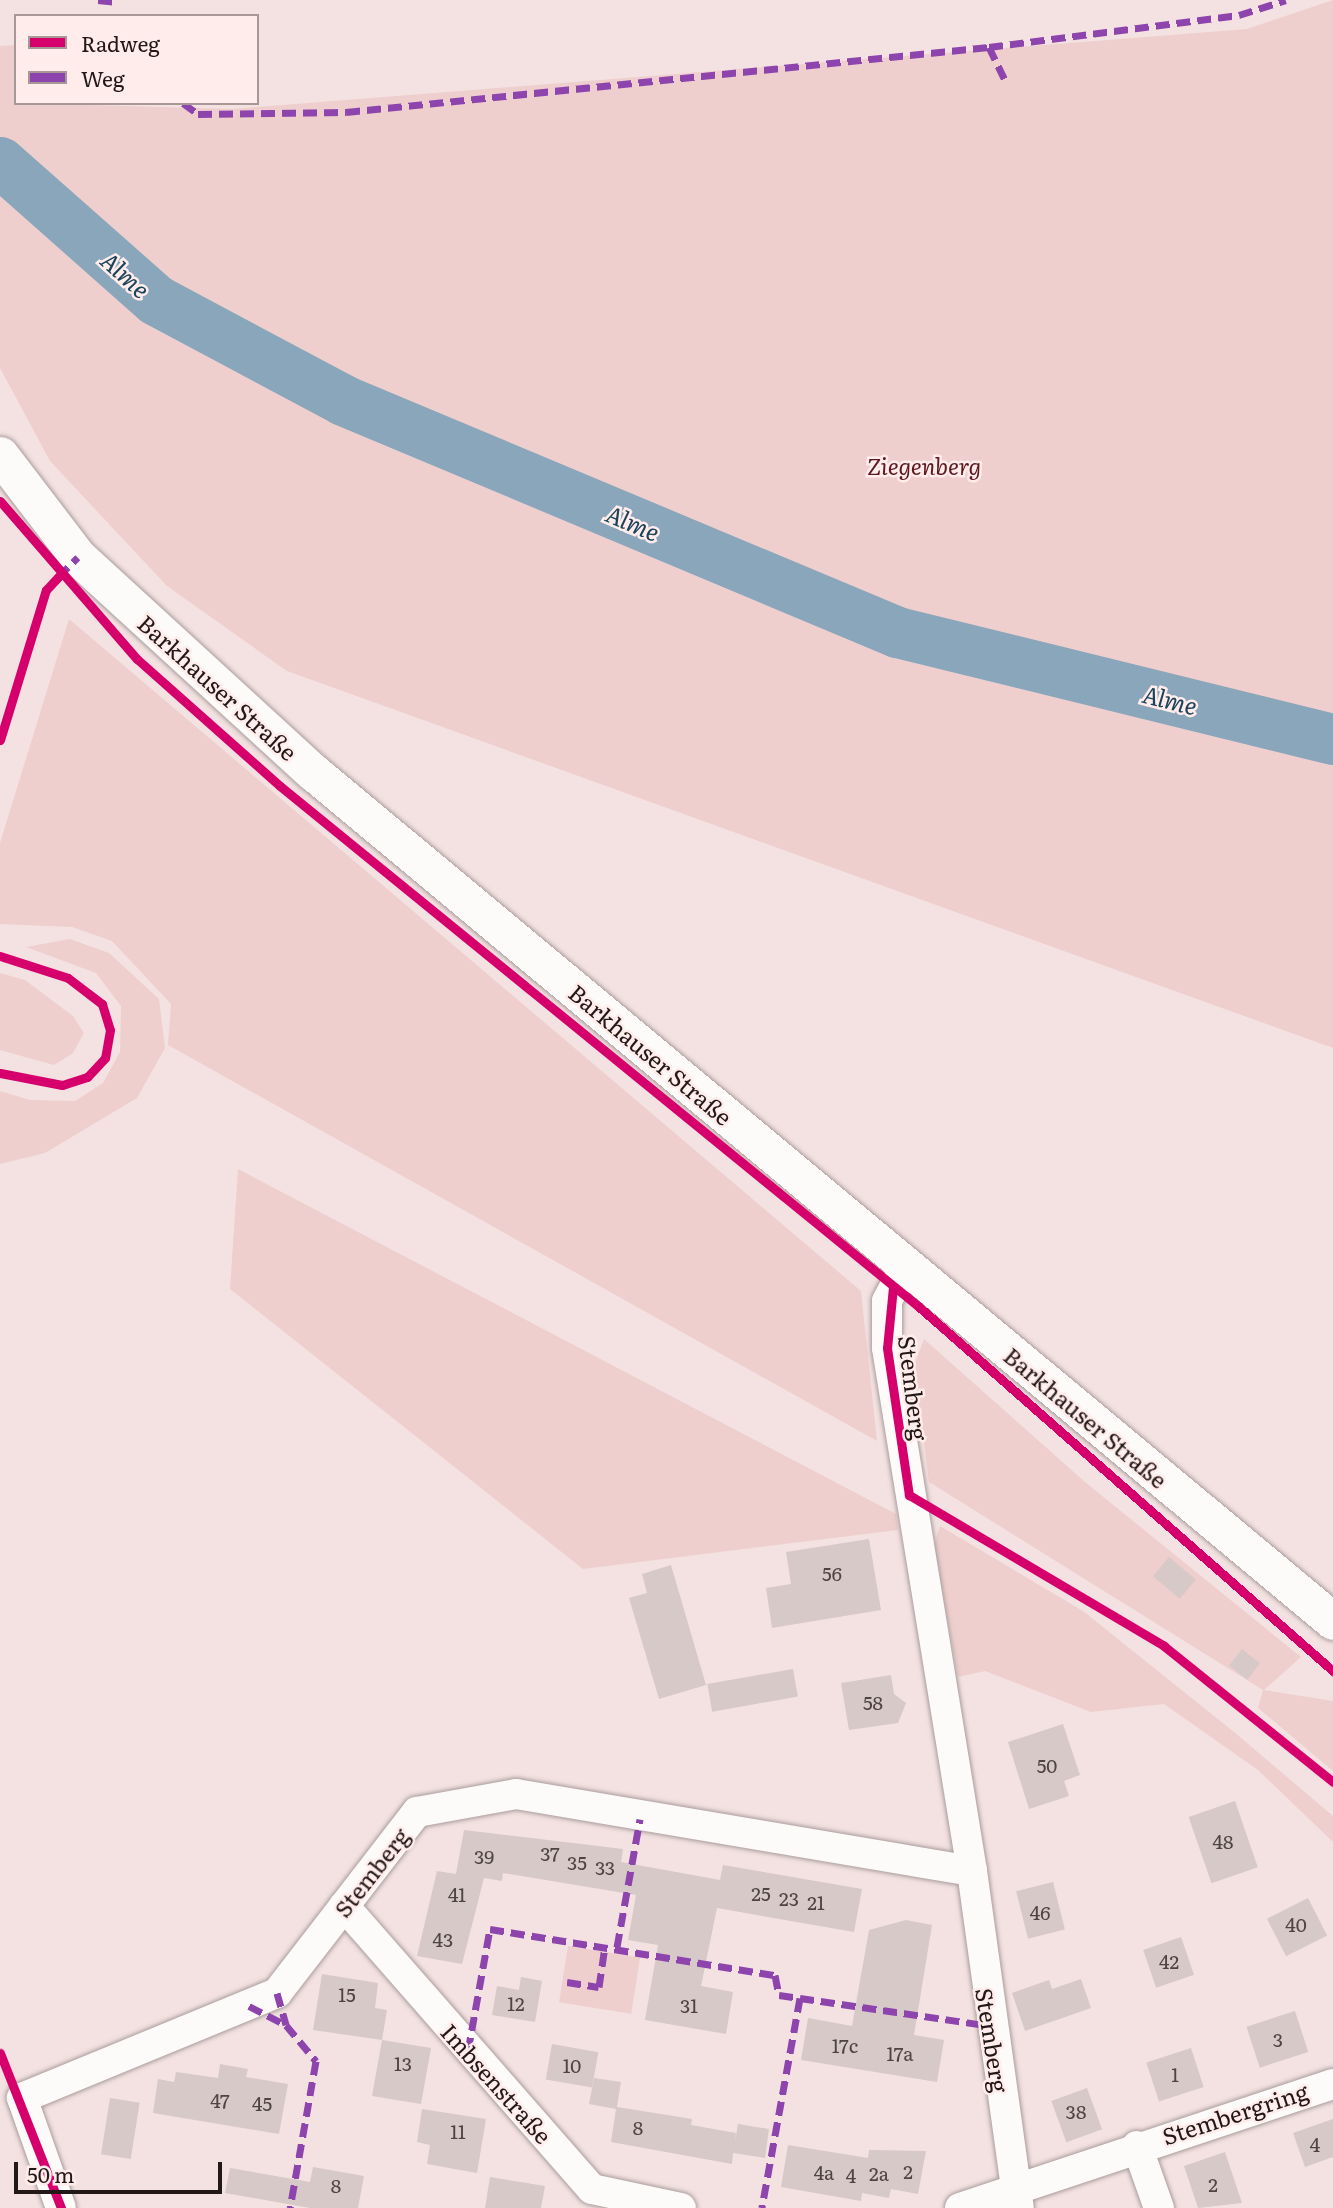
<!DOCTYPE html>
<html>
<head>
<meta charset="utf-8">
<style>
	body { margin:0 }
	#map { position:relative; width:1333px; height:2208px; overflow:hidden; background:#f3e2e1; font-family:Literata,serif }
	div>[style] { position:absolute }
	.green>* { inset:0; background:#eecfce; transform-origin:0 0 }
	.river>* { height:51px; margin:-25.5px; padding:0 25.5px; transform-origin:25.5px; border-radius:25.5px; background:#89a6bb }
	.building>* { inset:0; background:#d6c9c8; transform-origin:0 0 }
	.roads { filter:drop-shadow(0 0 2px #aa9d9d) drop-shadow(0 0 2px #aa9d9d) }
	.minor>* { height:30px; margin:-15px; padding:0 15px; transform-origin:15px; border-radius:15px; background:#fdfbfa }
	.tertiary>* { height:37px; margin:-18.5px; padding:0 18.5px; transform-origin:18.5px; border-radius:18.5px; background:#fdfbfa }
	.quiet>* { height:7px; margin-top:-3.5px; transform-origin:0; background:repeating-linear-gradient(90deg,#8e44ad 0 14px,transparent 0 21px) }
	.cycleway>* { height:9px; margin:-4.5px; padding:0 4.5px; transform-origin:4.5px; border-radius:4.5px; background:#d6006c }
	span { translate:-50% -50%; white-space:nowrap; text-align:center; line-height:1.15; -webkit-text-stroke:5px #ffeceb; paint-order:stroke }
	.number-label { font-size:19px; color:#4f4443 }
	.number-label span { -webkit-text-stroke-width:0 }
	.park-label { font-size:23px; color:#5f191e; font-style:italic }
	.street-label { font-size:23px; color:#221817 }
	.water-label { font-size:24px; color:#194359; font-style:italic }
	.legend { position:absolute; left:14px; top:14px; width:245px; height:91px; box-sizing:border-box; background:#ffeceb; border:2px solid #a79796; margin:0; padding:9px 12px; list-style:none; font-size:21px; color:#221817 }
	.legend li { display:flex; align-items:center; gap:14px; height:35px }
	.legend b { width:35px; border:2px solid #a79796 }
	.scale { position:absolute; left:14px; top:2162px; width:208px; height:32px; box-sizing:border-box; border:4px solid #221817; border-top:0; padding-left:9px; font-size:21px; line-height:24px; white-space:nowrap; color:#221817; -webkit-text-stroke:5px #ffeceb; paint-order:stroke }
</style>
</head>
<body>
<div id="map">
	<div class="green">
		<div style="clip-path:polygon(1333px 0,1333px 1048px,287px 671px,167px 586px,50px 461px,0 368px,0 46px,16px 45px,16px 103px,232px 109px,1247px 29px)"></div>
		<div style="clip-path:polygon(69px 619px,861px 1291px,877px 1441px,168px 1045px,171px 1004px,112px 941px,72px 927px,0 924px,0 843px)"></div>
		<div style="clip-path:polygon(70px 939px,109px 953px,159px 999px,165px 1048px,137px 1098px,45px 1153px,0 1164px,0 1091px,30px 1100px,75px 1101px,103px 1083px,120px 1052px,121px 1006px,96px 973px,26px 947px)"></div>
		<div style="clip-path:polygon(0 973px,25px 980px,73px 1016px,84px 1033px,73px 1053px,54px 1065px,0 1050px)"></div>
		<div style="clip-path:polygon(238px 1169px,896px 1514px,898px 1530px,583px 1569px,230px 1289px)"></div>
		<div style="clip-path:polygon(924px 1339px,1085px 1482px,1301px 1657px,1264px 1690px,1333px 1701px,1333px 1771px,1258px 1708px,1263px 1690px,929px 1482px,914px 1366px)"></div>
		<div style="clip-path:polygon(940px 1526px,1083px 1611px,1234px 1732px,1333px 1816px,1333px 1842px,1258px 1770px,1164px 1704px,1091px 1712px,985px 1671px,958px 1677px,934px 1545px)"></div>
		<div style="left:568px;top:1946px;width:73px;height:57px;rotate:9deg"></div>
	</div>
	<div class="river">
		<div style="left:0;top:162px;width:208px;rotate:41.5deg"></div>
		<div style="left:156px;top:300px;width:212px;rotate:28.1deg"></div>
		<div style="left:343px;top:400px;width:601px;rotate:22.72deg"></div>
		<div style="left:897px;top:632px;width:449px;rotate:13.8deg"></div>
	</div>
	<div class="building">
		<div style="clip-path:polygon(869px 1539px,881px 1610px,772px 1628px,766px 1588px,791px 1584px,786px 1552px)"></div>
		<div style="left:1169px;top:1557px;width:35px;height:25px;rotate:40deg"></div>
		<div style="clip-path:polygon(671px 1565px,706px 1685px,659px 1699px,629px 1598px,647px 1593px,642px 1574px)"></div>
		<div style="left:1242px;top:1649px;width:23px;height:21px;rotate:38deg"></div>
		<div style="left:793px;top:1669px;width:28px;height:87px;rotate:80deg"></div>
		<div style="clip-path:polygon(891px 1675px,894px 1694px,906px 1703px,898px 1723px,849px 1730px,841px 1683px)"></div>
		<div style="clip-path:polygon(1063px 1724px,1080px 1775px,1064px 1781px,1069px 1796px,1029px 1809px,1008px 1742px)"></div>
		<div style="left:1235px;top:1801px;width:70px;height:49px;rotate:71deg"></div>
		<div style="clip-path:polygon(464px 1830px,623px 1849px,621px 1862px,720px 1880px,723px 1865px,862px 1889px,854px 1932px,717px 1908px,701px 1986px,733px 1992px,726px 2034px,645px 2020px,658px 1945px,628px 1940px,636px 1895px,503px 1873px,502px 1881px,484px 1878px,462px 1964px,417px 1956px,437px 1871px,456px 1874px)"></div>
		<div style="left:1053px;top:1882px;width:49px;height:38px;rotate:76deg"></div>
		<div style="left:1308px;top:1898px;width:42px;height:46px;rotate:63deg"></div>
		<div style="clip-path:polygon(906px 1920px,932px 1925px,914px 2035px,944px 2040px,937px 2082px,801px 2060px,808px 2018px,852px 2026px,869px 1930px)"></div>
		<div style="left:1181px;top:1937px;width:40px;height:40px;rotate:71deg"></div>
		<div style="clip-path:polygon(322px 1974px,378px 1983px,375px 2008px,387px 2010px,382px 2040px,431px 2048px,421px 2104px,372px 2096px,382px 2040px,313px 2030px)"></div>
		<div style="clip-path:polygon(521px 1977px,542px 1981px,535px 2022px,492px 2015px,497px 1986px,519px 1990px)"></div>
		<div style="clip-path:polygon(1081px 1979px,1091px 2008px,1025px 2031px,1012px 1993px,1049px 1980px,1052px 1989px)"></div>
		<div style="left:1295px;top:2011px;width:43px;height:51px;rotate:72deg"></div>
		<div style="left:552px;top:2044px;width:47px;height:36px;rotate:10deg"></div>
		<div style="left:1191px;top:2048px;width:41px;height:47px;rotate:72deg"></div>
		<div style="clip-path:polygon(220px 2064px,248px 2069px,246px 2077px,288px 2084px,279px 2134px,153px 2113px,158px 2079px,174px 2082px,176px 2072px,218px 2078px)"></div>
		<div style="clip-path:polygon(594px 2078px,621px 2082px,617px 2107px,692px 2119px,691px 2125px,736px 2133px,735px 2142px,738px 2124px,769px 2129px,765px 2158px,733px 2153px,732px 2164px,611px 2142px,616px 2109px,589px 2104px)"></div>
		<div style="left:1087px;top:2088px;width:44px;height:38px;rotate:70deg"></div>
		<div style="left:110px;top:2098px;width:30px;height:57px;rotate:9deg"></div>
		<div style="clip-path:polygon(422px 2109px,486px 2119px,477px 2173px,427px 2164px,430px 2145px,417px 2142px)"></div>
		<div style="clip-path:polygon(1333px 2119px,1333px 2157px,1305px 2167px,1293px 2133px)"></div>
		<div style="clip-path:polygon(788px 2145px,868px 2158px,869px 2150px,926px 2151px,918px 2194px,891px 2189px,889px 2198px,862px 2193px,861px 2201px,781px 2187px)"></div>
		<div style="clip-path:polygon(1225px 2152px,1242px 2203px,1198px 2208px,1184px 2166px)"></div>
		<div style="clip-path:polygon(313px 2167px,364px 2176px,358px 2208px,310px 2208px,225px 2193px,230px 2168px,310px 2182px)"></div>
		<div style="clip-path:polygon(490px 2177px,545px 2186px,541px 2208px,485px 2208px)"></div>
	</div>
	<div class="roads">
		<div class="minor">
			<div style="left:905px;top:1267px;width:38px;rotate:118deg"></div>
			<div style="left:887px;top:1301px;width:47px;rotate:90deg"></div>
			<div style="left:887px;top:1348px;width:530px;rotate:80.77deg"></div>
			<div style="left:972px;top:1871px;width:340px;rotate:82.1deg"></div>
			<div style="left:344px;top:1906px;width:376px;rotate:48.8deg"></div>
			<div style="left:592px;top:2189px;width:91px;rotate:12.1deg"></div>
			<div style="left:1137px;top:2146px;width:66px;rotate:70.5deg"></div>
			<div style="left:61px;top:2208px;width:117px;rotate:-109.5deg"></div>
			<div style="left:22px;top:2098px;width:276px;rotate:-22.4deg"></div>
			<div style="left:277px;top:1993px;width:229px;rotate:-52.3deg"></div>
			<div style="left:417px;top:1812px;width:101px;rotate:-10.3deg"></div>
			<div style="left:516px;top:1794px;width:462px;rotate:9.6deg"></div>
			<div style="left:960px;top:2208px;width:393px;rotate:-18.4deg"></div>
		</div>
		<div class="tertiary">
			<div style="left:0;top:455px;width:128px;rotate:52.6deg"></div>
			<div style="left:78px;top:557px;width:319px;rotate:42.5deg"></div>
			<div style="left:313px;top:772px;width:1327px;rotate:39.77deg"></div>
		</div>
	</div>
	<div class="quiet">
		<div style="left:98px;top:0;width:20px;rotate:6deg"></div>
		<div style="left:989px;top:47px;width:41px;rotate:64.1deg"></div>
		<div style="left:183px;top:103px;width:19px;rotate:36deg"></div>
		<div style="left:198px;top:114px;width:148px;rotate:-0.8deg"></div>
		<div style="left:346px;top:112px;width:646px;rotate:-5.77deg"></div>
		<div style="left:989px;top:47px;width:252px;rotate:-7.3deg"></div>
		<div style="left:1239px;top:15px;width:49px;rotate:-17.7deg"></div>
		<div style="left:58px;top:577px;width:28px;rotate:-45deg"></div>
		<div style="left:617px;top:1947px;width:130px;rotate:-79.8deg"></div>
		<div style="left:567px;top:1982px;width:32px;rotate:9deg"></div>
		<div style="left:599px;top:1987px;width:41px;rotate:-81.7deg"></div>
		<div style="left:277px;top:1993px;width:33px;rotate:74deg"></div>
		<div style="left:286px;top:2025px;width:47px;rotate:50.2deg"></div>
		<div style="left:316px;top:2061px;width:149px;rotate:100deg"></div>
		<div style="left:800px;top:1998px;width:193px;rotate:8.3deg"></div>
		<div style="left:249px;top:2006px;width:42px;rotate:27.2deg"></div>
		<div style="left:468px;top:2051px;width:124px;rotate:-79.8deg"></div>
		<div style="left:490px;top:1929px;width:289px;rotate:9.2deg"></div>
		<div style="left:775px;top:1975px;width:20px;rotate:79deg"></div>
		<div style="left:779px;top:1995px;width:21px;rotate:8deg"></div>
		<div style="left:800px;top:1998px;width:213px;rotate:100.3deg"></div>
	</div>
	<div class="cycleway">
		<div style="left:0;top:501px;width:209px;rotate:49.1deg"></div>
		<div style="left:137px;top:659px;width:191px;rotate:41.6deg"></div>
		<div style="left:280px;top:786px;width:823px;rotate:39.18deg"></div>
		<div style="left:918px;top:1306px;width:553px;rotate:41.33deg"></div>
		<div style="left:0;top:740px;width:157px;rotate:-73deg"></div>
		<div style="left:46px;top:590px;width:19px;rotate:-47deg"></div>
		<div style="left:0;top:956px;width:71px;rotate:17.9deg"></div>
		<div style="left:68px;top:978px;width:43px;rotate:37.4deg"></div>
		<div style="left:102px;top:1004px;width:27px;rotate:73deg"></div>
		<div style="left:110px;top:1030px;width:28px;rotate:100deg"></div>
		<div style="left:105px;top:1058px;width:26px;rotate:133deg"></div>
		<div style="left:87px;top:1077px;width:26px;rotate:162deg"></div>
		<div style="left:62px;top:1085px;width:63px;rotate:-169deg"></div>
		<div style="left:893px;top:1287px;width:61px;rotate:95.6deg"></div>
		<div style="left:887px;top:1348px;width:149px;rotate:81.5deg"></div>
		<div style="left:909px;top:1495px;width:296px;rotate:30.6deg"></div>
		<div style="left:1164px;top:1646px;width:217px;rotate:38.8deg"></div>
		<div style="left:0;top:2053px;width:167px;rotate:68.5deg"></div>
	</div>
	<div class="number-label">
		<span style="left:832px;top:1574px">56</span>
		<span style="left:873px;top:1703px">58</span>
		<span style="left:1047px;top:1766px">50</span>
		<span style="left:1223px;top:1842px">48</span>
		<span style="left:550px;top:1854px">37</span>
		<span style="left:484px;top:1857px">39</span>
		<span style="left:577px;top:1863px">35</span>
		<span style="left:605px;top:1868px">33</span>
		<span style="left:761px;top:1894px">25</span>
		<span style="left:457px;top:1895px">41</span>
		<span style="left:789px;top:1899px">23</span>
		<span style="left:816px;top:1903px">21</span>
		<span style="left:1040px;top:1913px">46</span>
		<span style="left:1296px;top:1925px">40</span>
		<span style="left:443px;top:1940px">43</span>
		<span style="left:1169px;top:1962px">42</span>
		<span style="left:347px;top:1995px">15</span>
		<span style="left:516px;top:2004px">12</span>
		<span style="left:689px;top:2006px">31</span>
		<span style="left:1278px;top:2040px">3</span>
		<span style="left:845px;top:2046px">17c</span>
		<span style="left:900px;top:2054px">17a</span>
		<span style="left:403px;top:2064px">13</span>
		<span style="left:572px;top:2066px">10</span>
		<span style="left:1175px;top:2075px">1</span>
		<span style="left:220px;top:2101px">47</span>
		<span style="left:262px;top:2104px">45</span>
		<span style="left:1076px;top:2112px">38</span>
		<span style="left:638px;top:2128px">8</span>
		<span style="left:458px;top:2132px">11</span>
		<span style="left:1315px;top:2145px">4</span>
		<span style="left:908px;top:2172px">2</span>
		<span style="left:824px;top:2173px">4a</span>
		<span style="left:879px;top:2174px">2a</span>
		<span style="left:851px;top:2176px">4</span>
		<span style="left:1213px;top:2185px">2</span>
		<span style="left:336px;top:2186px">8</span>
	</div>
	<div class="park-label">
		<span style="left:924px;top:465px">Ziegenberg</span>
	</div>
	<div class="street-label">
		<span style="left:218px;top:687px;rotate:42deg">Barkhauser Straße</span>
		<span style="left:651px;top:1054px;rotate:40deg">Barkhauser Straße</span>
		<span style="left:914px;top:1388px;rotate:83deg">Stemberg</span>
		<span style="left:1086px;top:1417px;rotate:40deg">Barkhauser Straße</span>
		<span style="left:371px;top:1872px;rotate:-52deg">Stemberg</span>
		<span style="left:993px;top:2040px;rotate:81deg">Stemberg</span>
		<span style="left:497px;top:2083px;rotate:48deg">Imbsenstraße</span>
		<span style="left:1235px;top:2113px;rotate:-18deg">Stembergring</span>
	</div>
	<div class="water-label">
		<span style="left:126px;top:274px;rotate:42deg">Alme</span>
		<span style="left:633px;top:522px;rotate:23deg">Alme</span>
		<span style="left:1170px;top:699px;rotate:14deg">Alme</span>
	</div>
	<ul class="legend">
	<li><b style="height:9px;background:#d6006c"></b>Radweg</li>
	<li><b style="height:9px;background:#8e44ad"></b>Weg</li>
	</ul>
	<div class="scale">50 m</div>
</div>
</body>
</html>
